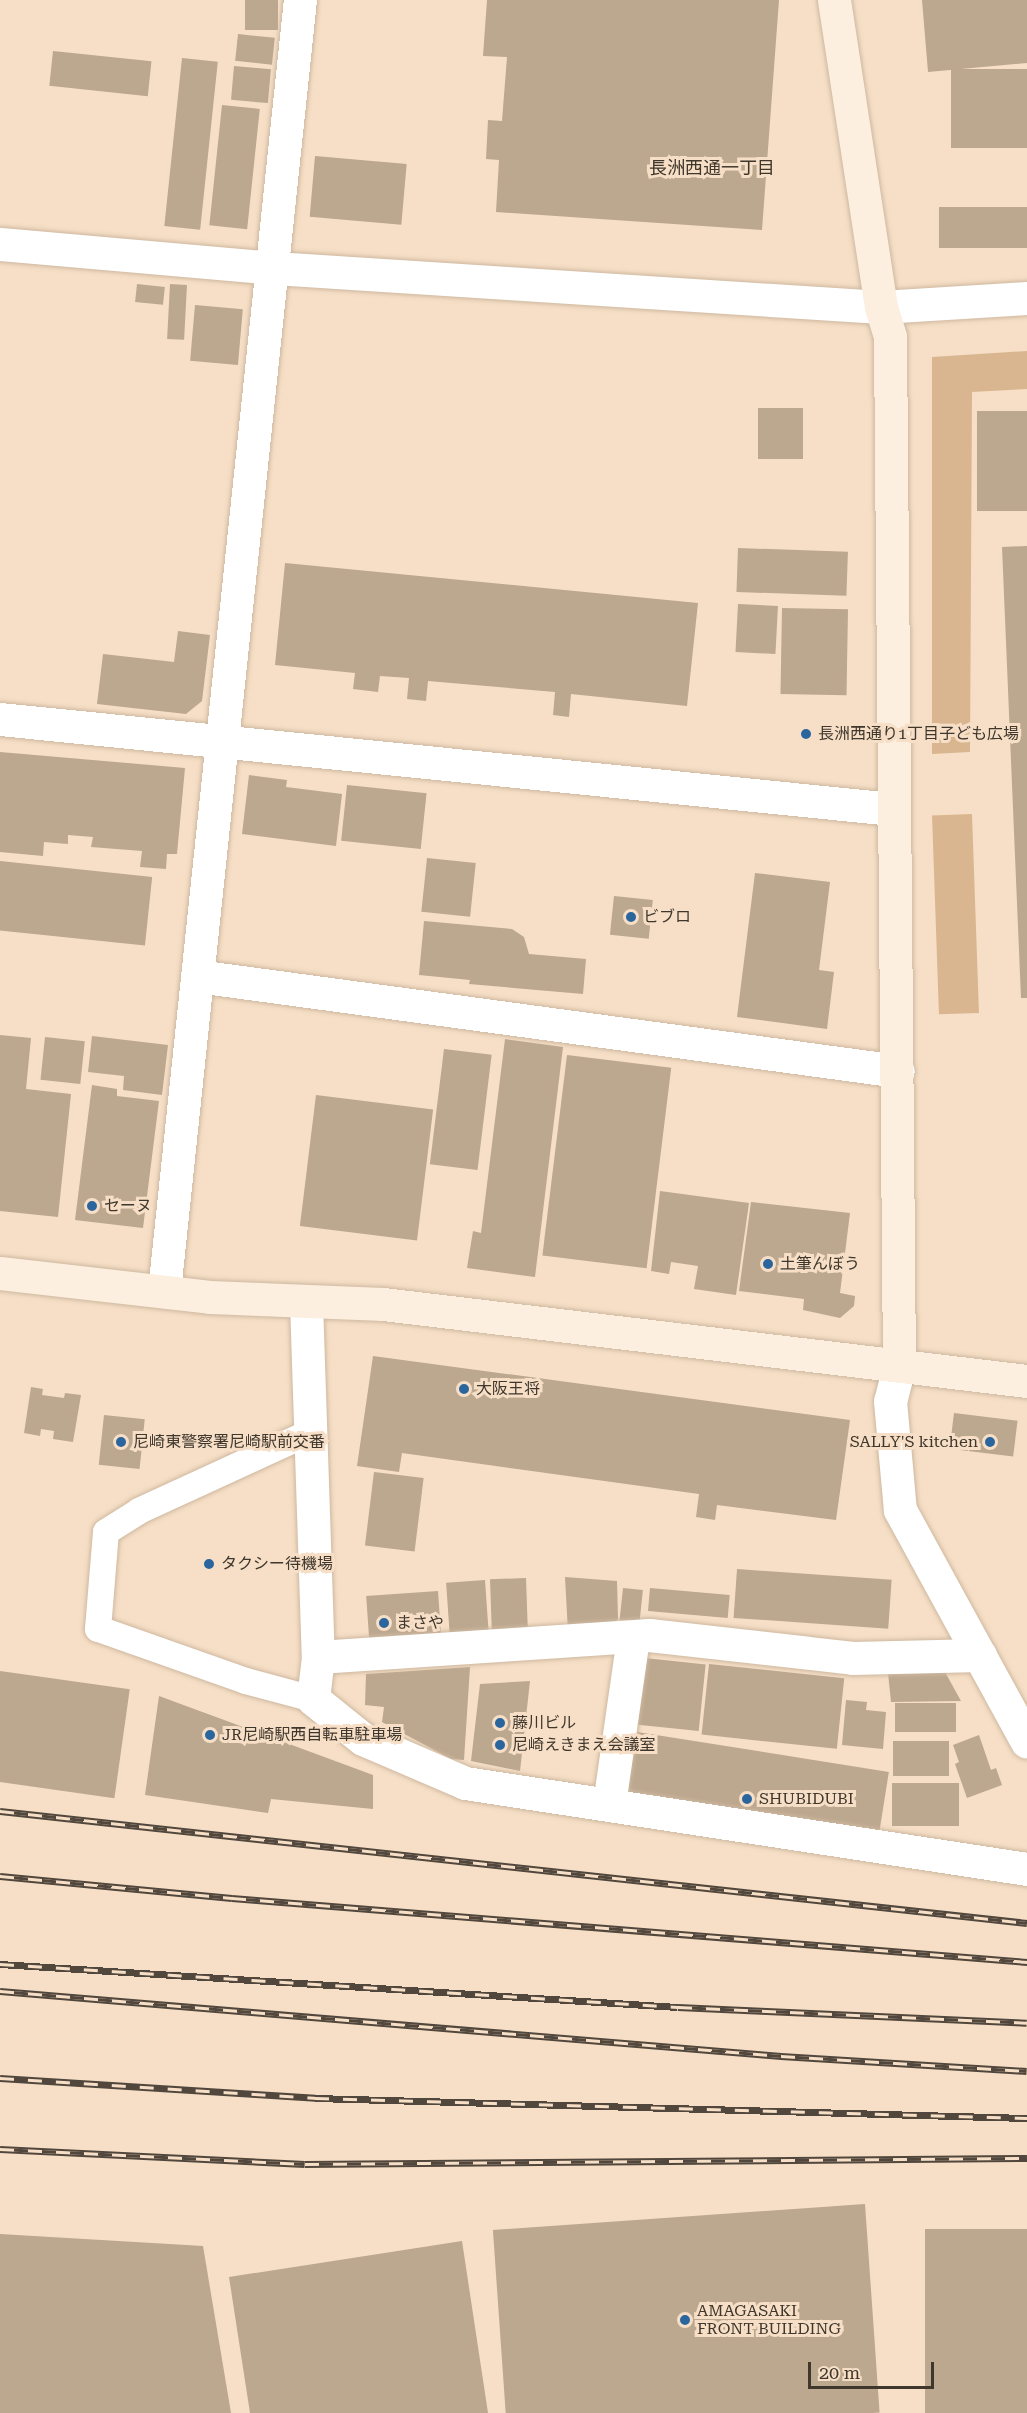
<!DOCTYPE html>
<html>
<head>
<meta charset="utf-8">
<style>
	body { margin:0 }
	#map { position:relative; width:1027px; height:2413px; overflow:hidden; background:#f6dfc6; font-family:"Roboto Serif","Noto Sans JP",serif }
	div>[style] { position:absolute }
	.green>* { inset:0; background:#d9b68f; transform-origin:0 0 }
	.building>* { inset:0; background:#bca78f; transform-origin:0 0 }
	.roads { filter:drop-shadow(0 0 2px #ceb8a0) drop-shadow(0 0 2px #ceb8a0) }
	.lane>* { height:26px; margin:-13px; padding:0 13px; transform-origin:13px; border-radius:13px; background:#fff }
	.street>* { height:33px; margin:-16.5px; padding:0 16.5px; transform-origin:16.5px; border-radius:16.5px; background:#fff }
	.secondary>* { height:33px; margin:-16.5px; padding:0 16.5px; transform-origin:16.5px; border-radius:16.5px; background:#fcefe0 }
	.rail>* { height:7px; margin-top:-3.5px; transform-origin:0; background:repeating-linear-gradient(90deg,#f6dfc6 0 14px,#52473c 0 28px); box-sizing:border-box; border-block:2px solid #52473c }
	.dots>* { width:16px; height:16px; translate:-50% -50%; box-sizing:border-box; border:3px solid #f6dfc6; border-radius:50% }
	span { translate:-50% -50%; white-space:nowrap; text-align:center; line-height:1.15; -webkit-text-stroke:6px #f6dfc6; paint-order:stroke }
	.poi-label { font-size:16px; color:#3f362c }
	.left { translate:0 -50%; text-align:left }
	.right { translate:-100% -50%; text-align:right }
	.neighbourhood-label { font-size:18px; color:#3f362c }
	.scale { position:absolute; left:808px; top:2362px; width:126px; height:27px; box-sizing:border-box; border:3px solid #3f362c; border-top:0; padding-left:8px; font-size:18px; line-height:21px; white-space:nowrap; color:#3f362c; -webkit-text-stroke:4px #f6dfc6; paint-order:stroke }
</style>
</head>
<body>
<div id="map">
	<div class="green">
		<div style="clip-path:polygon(1027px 351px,1027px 389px,972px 392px,970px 752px,932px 754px,932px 357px)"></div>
		<div style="left:972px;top:814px;width:199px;height:40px;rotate:88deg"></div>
	</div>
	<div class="building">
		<div style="left:245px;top:0;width:33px;height:30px"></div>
		<div style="clip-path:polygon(487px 0,779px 0,762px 230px,496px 212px,499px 160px,486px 159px,488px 120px,502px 121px,507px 57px,483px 56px)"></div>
		<div style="clip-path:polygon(922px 0,1027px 0,1027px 63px,928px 72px)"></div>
		<div style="left:238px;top:34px;width:37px;height:27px;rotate:6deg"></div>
		<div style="left:53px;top:51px;width:99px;height:35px;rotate:6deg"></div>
		<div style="left:182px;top:58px;width:36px;height:169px;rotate:6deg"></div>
		<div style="left:234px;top:66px;width:37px;height:34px;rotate:5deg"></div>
		<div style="left:1027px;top:69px;width:79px;height:76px;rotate:90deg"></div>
		<div style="left:222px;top:105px;width:38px;height:121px;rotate:6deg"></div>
		<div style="left:315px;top:156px;width:92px;height:61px;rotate:5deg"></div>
		<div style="left:1027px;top:207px;width:41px;height:88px;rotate:90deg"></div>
		<div style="left:137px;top:284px;width:28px;height:18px;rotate:6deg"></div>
		<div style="left:170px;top:284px;width:17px;height:55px;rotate:3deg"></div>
		<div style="left:195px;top:305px;width:48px;height:56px;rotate:5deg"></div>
		<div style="left:758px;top:408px;width:45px;height:51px"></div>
		<div style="left:1027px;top:411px;width:100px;height:50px;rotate:90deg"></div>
		<div style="clip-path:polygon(1027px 546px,1027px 998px,1021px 998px,1002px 547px)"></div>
		<div style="left:738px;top:548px;width:110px;height:44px;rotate:2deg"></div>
		<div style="clip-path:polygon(285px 563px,698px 603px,687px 706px,571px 694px,569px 717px,553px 715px,555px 692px,428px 681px,426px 701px,407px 699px,409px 678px,380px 676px,378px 692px,353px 689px,355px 673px,275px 665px)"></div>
		<div style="left:738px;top:604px;width:40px;height:48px;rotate:3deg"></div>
		<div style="left:782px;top:608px;width:66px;height:86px;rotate:1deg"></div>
		<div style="clip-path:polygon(178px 631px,210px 635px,202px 701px,186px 714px,97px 704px,103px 654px,174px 662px)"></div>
		<div style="clip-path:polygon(0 752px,185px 768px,177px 854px,167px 854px,166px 869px,140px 867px,142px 851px,91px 847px,93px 837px,68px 835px,68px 844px,44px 842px,43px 856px,0 852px)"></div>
		<div style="clip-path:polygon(249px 775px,287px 780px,286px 787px,342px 794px,336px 846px,242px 834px)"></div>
		<div style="left:347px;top:785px;width:80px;height:56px;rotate:6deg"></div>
		<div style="left:427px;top:858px;width:49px;height:54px;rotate:6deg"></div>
		<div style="left:0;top:861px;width:153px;height:69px;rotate:6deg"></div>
		<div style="clip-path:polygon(755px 873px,830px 882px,819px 970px,834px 972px,827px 1029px,737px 1017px)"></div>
		<div style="left:614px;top:896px;width:39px;height:39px;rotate:6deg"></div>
		<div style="clip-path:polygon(424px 921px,512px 929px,524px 937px,529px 954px,586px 959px,583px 994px,469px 984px,470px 980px,419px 975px)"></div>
		<div style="clip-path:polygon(0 1035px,31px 1038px,26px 1089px,71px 1094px,58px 1217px,0 1211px)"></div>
		<div style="clip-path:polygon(92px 1036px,168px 1045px,162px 1095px,123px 1090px,124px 1076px,88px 1072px)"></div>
		<div style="left:45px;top:1037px;width:40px;height:43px;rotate:6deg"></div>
		<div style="clip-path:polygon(505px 1039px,563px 1047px,535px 1277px,467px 1268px,473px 1231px,481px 1233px)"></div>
		<div style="left:444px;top:1049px;width:48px;height:116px;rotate:7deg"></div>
		<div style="left:567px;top:1055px;width:105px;height:202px;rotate:7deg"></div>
		<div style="clip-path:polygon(92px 1085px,117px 1089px,117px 1096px,159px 1101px,143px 1228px,75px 1220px)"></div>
		<div style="left:316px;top:1095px;width:118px;height:132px;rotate:7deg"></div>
		<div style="clip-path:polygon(660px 1191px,749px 1203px,736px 1295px,694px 1289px,698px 1266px,671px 1262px,669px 1274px,651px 1271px)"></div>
		<div style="clip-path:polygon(751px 1202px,850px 1213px,840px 1293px,855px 1296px,854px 1306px,840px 1318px,803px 1310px,804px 1299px,739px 1291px)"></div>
		<div style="clip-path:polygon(373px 1356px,850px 1420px,836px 1520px,717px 1505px,715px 1520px,696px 1517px,699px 1494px,402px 1453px,399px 1472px,357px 1466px)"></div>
		<div style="clip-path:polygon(31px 1387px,43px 1389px,42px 1395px,64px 1398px,65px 1393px,81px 1395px,73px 1442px,53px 1439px,54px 1431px,41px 1429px,40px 1436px,24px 1433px)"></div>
		<div style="left:954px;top:1413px;width:64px;height:36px;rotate:7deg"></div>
		<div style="left:104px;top:1415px;width:41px;height:50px;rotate:6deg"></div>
		<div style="left:374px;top:1472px;width:50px;height:74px;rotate:7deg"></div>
		<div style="left:737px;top:1569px;width:155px;height:49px;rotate:4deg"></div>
		<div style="clip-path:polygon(565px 1577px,617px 1581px,618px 1619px,605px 1630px,568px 1632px)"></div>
		<div style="left:526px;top:1578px;width:57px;height:36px;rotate:88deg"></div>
		<div style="left:485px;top:1580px;width:57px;height:39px;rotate:86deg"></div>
		<div style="left:623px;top:1588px;width:20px;height:32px;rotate:6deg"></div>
		<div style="left:650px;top:1588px;width:80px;height:23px;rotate:5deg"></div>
		<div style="left:438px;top:1591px;width:45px;height:72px;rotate:86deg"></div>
		<div style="left:645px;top:1658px;width:61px;height:67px;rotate:6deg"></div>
		<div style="left:709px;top:1664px;width:136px;height:71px;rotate:6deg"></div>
		<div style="clip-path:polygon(470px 1667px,464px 1760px,451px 1759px,382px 1722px,384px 1707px,365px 1705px,366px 1674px)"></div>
		<div style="left:0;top:1671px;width:131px;height:110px;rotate:8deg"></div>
		<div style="clip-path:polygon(945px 1672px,961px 1701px,891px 1702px,888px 1673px)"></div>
		<div style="clip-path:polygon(530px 1681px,520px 1771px,471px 1761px,480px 1684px)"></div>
		<div style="clip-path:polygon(159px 1696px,373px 1775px,373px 1809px,271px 1799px,268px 1813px,145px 1795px)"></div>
		<div style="clip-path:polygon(846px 1700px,867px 1702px,866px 1710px,886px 1712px,883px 1749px,842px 1745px)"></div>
		<div style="left:895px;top:1703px;width:61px;height:29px"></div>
		<div style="left:637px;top:1732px;width:255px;height:63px;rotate:9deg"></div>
		<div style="clip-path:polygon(979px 1735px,991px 1770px,996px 1768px,1002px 1785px,967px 1798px,955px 1764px,959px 1762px,953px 1745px)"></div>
		<div style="left:893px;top:1741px;width:56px;height:35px"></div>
		<div style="left:959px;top:1783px;width:43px;height:67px;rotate:90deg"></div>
		<div style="left:865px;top:2204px;width:209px;height:373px;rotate:86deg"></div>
		<div style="left:1027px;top:2229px;width:184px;height:102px;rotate:90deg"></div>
		<div style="clip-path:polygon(0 2234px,203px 2246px,231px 2413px,0 2413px)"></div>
		<div style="clip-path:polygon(462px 2241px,488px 2413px,250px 2413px,229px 2277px)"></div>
	</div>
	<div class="roads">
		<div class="lane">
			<div style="left:313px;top:1699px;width:69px;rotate:-165deg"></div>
			<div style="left:246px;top:1681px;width:157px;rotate:-160.6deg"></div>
			<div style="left:98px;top:1629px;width:97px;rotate:-85.3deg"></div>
			<div style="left:106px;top:1532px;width:39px;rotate:-32deg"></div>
			<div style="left:139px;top:1511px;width:192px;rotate:-24.7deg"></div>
		</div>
		<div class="street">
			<div style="left:0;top:244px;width:275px;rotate:5deg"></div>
			<div style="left:274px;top:268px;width:608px;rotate:3.68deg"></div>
			<div style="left:881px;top:307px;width:146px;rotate:-3.5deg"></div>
			<div style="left:0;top:719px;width:898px;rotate:5.76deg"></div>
			<div style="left:197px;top:976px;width:707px;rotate:7.72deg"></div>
			<div style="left:164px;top:1291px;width:1298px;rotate:-83.99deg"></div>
			<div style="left:306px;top:1302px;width:355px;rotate:88.1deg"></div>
			<div style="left:318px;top:1657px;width:42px;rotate:96.8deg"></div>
			<div style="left:313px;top:1699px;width:64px;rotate:38.7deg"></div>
			<div style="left:363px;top:1739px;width:111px;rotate:23.3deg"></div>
			<div style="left:465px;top:1783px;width:569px;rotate:8.7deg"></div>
			<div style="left:899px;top:1366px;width:36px;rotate:104deg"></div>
			<div style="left:890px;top:1401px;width:109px;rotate:84.8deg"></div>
			<div style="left:900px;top:1510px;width:264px;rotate:61.3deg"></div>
			<div style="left:318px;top:1657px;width:332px;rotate:-3.8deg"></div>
			<div style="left:649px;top:1635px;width:205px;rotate:6.4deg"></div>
			<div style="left:853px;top:1658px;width:127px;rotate:-1.4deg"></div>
			<div style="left:609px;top:1804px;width:168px;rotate:-81.8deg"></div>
		</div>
		<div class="secondary">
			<div style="left:834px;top:0;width:311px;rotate:81.3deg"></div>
			<div style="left:881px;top:307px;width:31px;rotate:73deg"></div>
			<div style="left:890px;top:337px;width:1029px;rotate:89.5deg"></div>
			<div style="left:0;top:1273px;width:211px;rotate:6.5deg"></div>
			<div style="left:210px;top:1297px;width:173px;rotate:2.3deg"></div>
			<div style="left:383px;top:1304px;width:649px;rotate:6.82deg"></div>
		</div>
	</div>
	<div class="rail">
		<div style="left:0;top:1811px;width:1033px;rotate:6.22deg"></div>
		<div style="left:0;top:1876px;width:233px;rotate:5.4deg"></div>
		<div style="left:232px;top:1898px;width:798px;rotate:4.6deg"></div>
		<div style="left:0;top:1964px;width:679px;rotate:3.63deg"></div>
		<div style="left:678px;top:2007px;width:349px;rotate:2.6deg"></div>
		<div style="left:0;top:1991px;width:784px;rotate:4.76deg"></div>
		<div style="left:781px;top:2056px;width:246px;rotate:3.5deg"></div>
		<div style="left:0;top:2078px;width:316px;rotate:3.6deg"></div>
		<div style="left:315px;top:2098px;width:712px;rotate:1.61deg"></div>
		<div style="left:0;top:2149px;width:305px;rotate:2.8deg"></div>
		<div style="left:305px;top:2164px;width:722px;rotate:-0.48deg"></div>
	</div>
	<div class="dots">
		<div style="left:806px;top:734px;background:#2a659d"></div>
		<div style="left:631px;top:917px;background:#2a659d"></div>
		<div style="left:92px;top:1206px;background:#2a659d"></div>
		<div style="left:768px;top:1264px;background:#2a659d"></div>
		<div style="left:464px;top:1389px;background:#2a659d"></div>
		<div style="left:121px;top:1442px;background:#2a659d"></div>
		<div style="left:990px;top:1442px;background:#2a659d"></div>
		<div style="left:209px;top:1564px;background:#2a659d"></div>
		<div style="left:384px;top:1623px;background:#2a659d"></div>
		<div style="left:500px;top:1723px;background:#2a659d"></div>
		<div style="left:210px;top:1735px;background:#2a659d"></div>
		<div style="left:500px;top:1745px;background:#2a659d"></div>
		<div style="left:747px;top:1799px;background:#2a659d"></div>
		<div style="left:685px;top:2320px;background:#2a659d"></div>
	</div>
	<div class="poi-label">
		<span class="left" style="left:818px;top:734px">長洲西通り1丁目子ども広場</span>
		<span class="left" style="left:643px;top:917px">ビブロ</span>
		<span class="left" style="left:104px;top:1206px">セーヌ</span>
		<span class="left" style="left:780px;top:1264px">土筆んぼう</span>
		<span class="left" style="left:476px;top:1389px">大阪王将</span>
		<span class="left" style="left:133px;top:1442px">尼崎東警察署尼崎駅前交番</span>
		<span class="right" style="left:978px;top:1442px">SALLY'S kitchen</span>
		<span class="left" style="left:221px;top:1564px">タクシー待機場</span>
		<span class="left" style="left:396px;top:1623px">まさや</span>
		<span class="left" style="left:512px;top:1723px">藤川ビル</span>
		<span class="left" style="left:222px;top:1735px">JR尼崎駅西自転車駐車場</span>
		<span class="left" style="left:512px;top:1745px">尼崎えきまえ会議室</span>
		<span class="left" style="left:759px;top:1799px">SHUBIDUBI</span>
		<span class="left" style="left:697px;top:2320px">AMAGASAKI<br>FRONT BUILDING</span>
	</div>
	<div class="neighbourhood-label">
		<span style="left:712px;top:168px">長洲西通一丁目</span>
	</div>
	<div class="scale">20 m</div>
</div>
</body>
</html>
